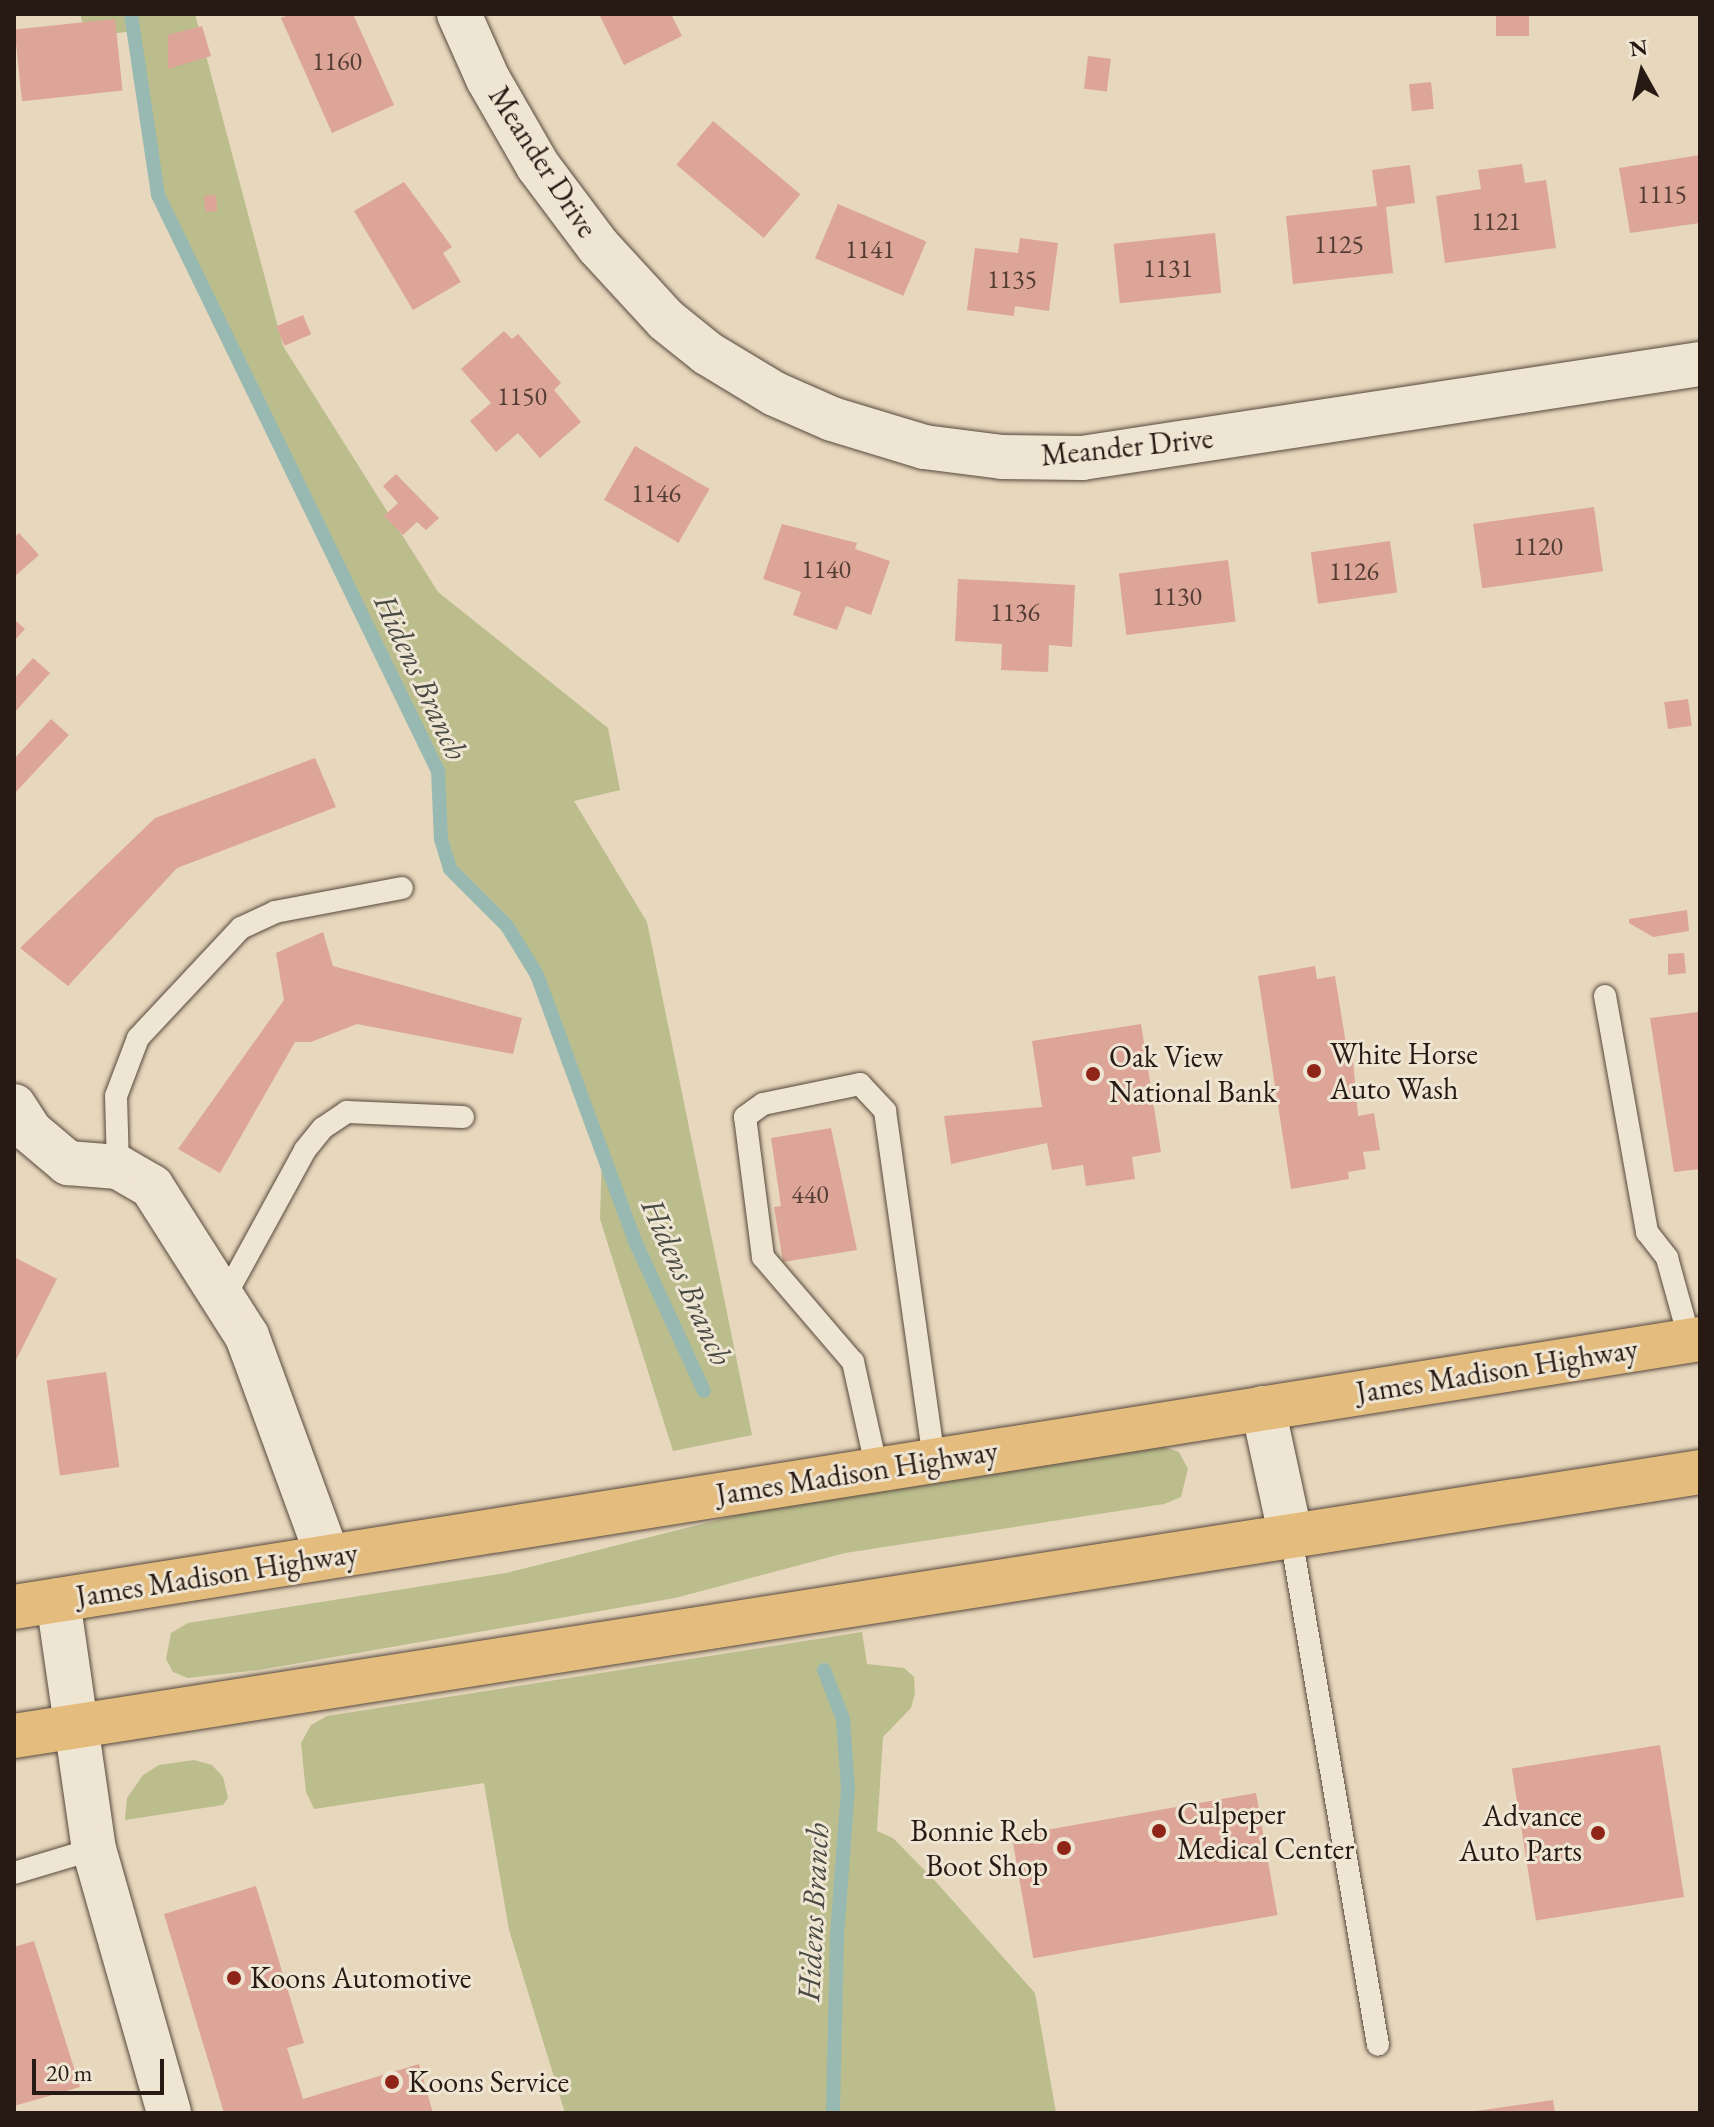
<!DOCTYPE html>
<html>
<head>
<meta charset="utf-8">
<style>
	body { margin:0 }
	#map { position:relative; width:1714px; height:2127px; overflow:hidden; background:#e7d7bc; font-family:"EB Garamond",serif }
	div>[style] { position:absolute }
	.green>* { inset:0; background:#bbbd8d }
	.stream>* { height:14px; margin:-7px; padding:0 7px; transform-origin:7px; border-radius:7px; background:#97b9b2 }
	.building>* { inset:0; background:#dda597; transform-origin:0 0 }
	.roads { filter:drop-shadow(0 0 2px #57493e) drop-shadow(0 0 2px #57493e) }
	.service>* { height:22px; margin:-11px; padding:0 11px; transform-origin:11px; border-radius:11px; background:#efe5d3 }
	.minor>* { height:44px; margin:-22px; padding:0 22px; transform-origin:22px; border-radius:22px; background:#efe5d3 }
	.primary>* { height:44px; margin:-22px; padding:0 22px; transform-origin:22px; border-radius:22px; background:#e4bc7e }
	.dots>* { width:22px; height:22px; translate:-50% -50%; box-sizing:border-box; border:4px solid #efe5d3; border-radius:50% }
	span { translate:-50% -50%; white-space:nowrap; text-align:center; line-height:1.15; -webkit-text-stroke:6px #efe5d3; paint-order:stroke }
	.number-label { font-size:26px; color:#543d35 }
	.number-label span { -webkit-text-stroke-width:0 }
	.street-label { font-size:30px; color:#271a14 }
	.poi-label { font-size:30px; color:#271a14 }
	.left { translate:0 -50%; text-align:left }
	.right { translate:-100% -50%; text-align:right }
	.water-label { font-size:32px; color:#494a43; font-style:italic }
	.frame { position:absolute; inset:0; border:16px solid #271a14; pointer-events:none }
	.north { position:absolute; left:1602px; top:32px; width:80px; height:80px; -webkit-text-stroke:6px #efe5d3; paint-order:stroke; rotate:352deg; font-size:22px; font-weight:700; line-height:32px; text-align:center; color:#271a14 }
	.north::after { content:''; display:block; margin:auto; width:28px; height:36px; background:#271a14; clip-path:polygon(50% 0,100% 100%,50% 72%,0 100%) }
	.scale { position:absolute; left:32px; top:2059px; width:132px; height:36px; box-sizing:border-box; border:4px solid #271a14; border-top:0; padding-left:10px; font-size:24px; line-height:28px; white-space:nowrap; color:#271a14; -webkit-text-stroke:6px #efe5d3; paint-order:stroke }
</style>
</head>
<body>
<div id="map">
	<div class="green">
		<div style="clip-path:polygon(80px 14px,195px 14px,283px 346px,438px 592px,608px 728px,620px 790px,574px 801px,647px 922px,752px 1435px,673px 1451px,600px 1219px,602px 1152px,521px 950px,545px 997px,548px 984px,507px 926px,450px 869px,441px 839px,438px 770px,158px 195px,133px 31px,87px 37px)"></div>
		<div style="clip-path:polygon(1164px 1447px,1179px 1452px,1188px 1469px,1181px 1497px,1164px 1504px,845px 1553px,675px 1598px,259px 1670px,188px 1678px,173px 1672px,166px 1659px,171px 1633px,188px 1623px,506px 1573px,762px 1509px)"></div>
		<div style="clip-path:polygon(862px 1632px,867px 1664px,904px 1668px,914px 1677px,915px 1693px,911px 1708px,883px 1737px,877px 1831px,893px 1838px,937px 1883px,1035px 1993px,1056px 2113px,565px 2113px,509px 1930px,484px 1783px,314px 1809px,306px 1792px,301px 1743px,311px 1725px,327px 1716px)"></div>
		<div style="clip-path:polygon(194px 1760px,212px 1765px,223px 1777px,228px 1798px,223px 1805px,125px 1820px,127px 1798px,143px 1775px,159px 1765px)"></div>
	</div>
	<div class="stream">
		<div style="left:131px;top:14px;width:183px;rotate:81.5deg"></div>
		<div style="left:158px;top:195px;width:640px;rotate:64.08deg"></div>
		<div style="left:438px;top:771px;width:68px;rotate:87.5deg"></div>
		<div style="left:441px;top:839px;width:31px;rotate:73deg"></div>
		<div style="left:450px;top:869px;width:81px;rotate:45deg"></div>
		<div style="left:507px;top:926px;width:57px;rotate:58.5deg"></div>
		<div style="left:537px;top:975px;width:281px;rotate:69.8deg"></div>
		<div style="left:634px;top:1239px;width:167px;rotate:65.3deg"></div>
		<div style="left:824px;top:1670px;width:53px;rotate:68.8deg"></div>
		<div style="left:843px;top:1719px;width:70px;rotate:85.9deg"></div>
		<div style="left:848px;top:1789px;width:146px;rotate:94.3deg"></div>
		<div style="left:837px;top:1935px;width:178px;rotate:91.3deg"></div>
	</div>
	<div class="building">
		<div style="clip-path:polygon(291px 14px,353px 14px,394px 105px,332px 133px,281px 18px)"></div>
		<div style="clip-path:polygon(599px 14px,671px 14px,682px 36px,624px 65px)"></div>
		<div style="left:1496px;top:14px;width:33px;height:22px"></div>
		<div style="left:115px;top:19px;width:72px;height:101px;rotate:84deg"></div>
		<div style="clip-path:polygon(202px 26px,211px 56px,168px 69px,168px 35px)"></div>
		<div style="left:1088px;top:56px;width:23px;height:33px;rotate:7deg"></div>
		<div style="left:1431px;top:82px;width:27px;height:22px;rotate:84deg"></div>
		<div style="left:713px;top:121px;width:114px;height:57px;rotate:40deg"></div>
		<div style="clip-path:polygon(1700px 155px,1700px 223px,1630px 233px,1619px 168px)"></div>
		<div style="clip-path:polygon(1522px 164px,1525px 183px,1546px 180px,1556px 248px,1445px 263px,1436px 196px,1481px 189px,1478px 170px)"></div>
		<div style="clip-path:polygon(1410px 165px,1415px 203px,1386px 207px,1393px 273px,1293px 284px,1286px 216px,1377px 206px,1372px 170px)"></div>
		<div style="clip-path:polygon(404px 182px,452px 247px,443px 253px,461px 282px,413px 310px,354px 211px)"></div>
		<div style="left:216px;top:195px;width:16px;height:12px;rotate:86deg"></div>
		<div style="left:838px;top:204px;width:96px;height:59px;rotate:23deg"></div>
		<div style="left:1215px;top:233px;width:60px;height:102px;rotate:84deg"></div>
		<div style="clip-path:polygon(1020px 238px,1058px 243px,1049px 311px,1015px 306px,1014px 316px,967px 310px,975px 248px,1018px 253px)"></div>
		<div style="left:303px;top:315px;width:21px;height:29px;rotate:67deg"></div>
		<div style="clip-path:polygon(504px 331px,512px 339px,518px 334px,561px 383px,554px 390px,581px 422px,540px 458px,518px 433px,496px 452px,470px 421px,491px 403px,461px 369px)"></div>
		<div style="left:635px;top:446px;width:86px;height:62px;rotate:30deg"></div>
		<div style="clip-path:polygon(396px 474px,439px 518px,426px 530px,417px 522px,403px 535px,384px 516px,398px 503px,383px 486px)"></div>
		<div style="left:1594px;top:507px;width:65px;height:122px;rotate:82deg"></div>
		<div style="clip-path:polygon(782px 524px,857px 543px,855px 549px,890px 561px,871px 615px,846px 606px,837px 630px,793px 615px,801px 592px,763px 579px)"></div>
		<div style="clip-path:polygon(19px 533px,39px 555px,14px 577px,14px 538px)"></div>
		<div style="left:1390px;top:541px;width:52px;height:80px;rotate:82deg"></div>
		<div style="left:1228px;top:560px;width:62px;height:110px;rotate:83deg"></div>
		<div style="clip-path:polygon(958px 579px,1075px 585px,1072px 647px,1049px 645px,1048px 672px,1001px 670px,1002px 644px,955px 641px)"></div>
		<div style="clip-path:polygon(14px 619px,25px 629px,14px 641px)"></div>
		<div style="clip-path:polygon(33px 658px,50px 673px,14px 713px,14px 679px)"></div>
		<div style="left:1688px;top:699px;width:27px;height:24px;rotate:82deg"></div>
		<div style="clip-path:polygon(51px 719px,69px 735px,14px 794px,14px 759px)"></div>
		<div style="clip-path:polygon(315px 758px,336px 807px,177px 868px,68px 986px,20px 948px,155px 818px)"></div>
		<div style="clip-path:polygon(1687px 910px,1689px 931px,1653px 937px,1629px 923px,1629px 919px)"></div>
		<div style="clip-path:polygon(323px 932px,333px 966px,522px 1018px,513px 1054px,357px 1024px,311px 1042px,295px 1042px,220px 1173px,178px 1149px,284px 1000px,276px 953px)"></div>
		<div style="clip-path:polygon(1684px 953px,1686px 973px,1668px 975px,1668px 954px)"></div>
		<div style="clip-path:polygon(1315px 966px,1317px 979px,1335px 976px,1347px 1050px,1352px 1049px,1358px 1116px,1374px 1113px,1380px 1150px,1363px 1152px,1366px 1169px,1348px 1172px,1349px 1179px,1291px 1189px,1258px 976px)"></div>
		<div style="clip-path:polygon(1698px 1012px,1700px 1169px,1674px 1172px,1650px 1018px)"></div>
		<div style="clip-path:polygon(1141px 1024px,1161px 1152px,1132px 1157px,1135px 1179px,1086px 1186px,1083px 1165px,1052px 1170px,1047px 1143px,951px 1164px,944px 1116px,1042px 1107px,1032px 1041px)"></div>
		<div style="clip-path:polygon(831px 1128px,857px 1250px,783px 1262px,774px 1207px,781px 1206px,771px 1138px)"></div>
		<div style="clip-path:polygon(14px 1257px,57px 1279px,14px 1364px)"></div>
		<div style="left:106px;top:1372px;width:96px;height:60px;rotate:82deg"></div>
		<div style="left:1660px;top:1745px;width:154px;height:150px;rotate:81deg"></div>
		<div style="left:1256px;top:1793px;width:124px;height:248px;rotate:80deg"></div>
		<div style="clip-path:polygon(256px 1886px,304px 2043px,287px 2048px,303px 2099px,419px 2064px,433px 2113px,224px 2113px,164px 1914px)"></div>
		<div style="clip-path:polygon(34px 1941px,80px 2087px,14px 2106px,14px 1947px)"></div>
		<div style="clip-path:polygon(1553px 2100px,1555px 2113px,1476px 2113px,1476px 2111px)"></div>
	</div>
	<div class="roads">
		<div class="service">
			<div style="left:1605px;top:996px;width:240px;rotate:79.9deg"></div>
			<div style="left:1647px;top:1232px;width:33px;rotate:52deg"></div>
			<div style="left:1667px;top:1258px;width:86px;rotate:74.5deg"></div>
			<div style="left:118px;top:1167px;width:71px;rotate:-91.6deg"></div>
			<div style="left:116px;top:1096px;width:62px;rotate:-69.2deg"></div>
			<div style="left:138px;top:1038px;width:151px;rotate:-46.9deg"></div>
			<div style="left:241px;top:928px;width:38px;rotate:-25deg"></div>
			<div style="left:275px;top:912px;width:129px;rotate:-10.7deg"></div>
			<div style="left:223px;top:1300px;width:171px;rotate:-61.3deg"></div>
			<div style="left:305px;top:1150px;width:28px;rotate:-51deg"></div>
			<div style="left:323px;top:1128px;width:29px;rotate:-34deg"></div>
			<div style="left:347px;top:1112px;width:116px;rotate:2.5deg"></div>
			<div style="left:877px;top:1470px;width:111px;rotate:-102.5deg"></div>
			<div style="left:853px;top:1362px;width:138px;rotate:-130.6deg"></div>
			<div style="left:763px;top:1257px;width:141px;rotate:-97.3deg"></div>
			<div style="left:745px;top:1117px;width:22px;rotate:-36deg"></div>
			<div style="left:763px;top:1104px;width:99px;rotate:-11.7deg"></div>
			<div style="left:860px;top:1084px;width:37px;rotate:47deg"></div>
			<div style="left:885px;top:1111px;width:353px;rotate:82deg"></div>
			<div style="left:1291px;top:1537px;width:515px;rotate:80.28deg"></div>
			<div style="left:14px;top:1873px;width:84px;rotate:-16.7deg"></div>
		</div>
		<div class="minor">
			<div style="left:459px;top:14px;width:71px;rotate:66deg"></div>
			<div style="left:488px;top:79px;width:100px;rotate:60.1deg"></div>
			<div style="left:538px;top:166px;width:100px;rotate:53.1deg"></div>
			<div style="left:598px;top:246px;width:100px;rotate:47.4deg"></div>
			<div style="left:666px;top:320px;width:53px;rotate:38.8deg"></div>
			<div style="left:707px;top:353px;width:79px;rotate:31.1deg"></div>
			<div style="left:775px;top:394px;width:62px;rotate:23.7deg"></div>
			<div style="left:832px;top:419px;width:96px;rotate:16.9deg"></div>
			<div style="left:924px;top:447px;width:79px;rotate:7.3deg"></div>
			<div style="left:1002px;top:457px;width:80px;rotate:0.7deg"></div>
			<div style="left:1082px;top:458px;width:625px;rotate:-8.65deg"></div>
			<div style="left:14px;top:1106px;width:30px;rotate:57deg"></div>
			<div style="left:30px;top:1131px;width:50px;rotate:40.1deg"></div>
			<div style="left:68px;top:1163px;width:50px;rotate:4.6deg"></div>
			<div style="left:118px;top:1167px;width:39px;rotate:30deg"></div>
			<div style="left:152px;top:1187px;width:177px;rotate:57.5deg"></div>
			<div style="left:247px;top:1336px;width:235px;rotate:69.9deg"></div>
			<div style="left:1263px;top:1408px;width:132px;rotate:77.8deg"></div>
			<div style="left:58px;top:1600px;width:252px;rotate:81.8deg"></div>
			<div style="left:94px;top:1849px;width:274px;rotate:74.1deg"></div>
		</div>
		<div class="primary">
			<div style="left:14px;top:1607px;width:1707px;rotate:-9.03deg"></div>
			<div style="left:14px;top:1736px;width:1707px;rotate:-8.9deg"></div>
		</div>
	</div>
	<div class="dots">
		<div style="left:1314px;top:1071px;background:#8f2418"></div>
		<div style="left:1093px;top:1074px;background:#8f2418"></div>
		<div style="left:1159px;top:1831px;background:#8f2418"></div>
		<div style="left:1598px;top:1833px;background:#8f2418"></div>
		<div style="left:1064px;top:1848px;background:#8f2418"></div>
		<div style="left:234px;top:1978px;background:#8f2418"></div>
		<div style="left:392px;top:2082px;background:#8f2418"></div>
	</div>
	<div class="number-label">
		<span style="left:337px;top:62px">1160</span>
		<span style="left:1662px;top:195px">1115</span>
		<span style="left:1496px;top:222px">1121</span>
		<span style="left:1339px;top:245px">1125</span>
		<span style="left:870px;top:250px">1141</span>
		<span style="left:1168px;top:269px">1131</span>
		<span style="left:1012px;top:280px">1135</span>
		<span style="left:522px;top:397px">1150</span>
		<span style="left:656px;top:494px">1146</span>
		<span style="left:1538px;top:547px">1120</span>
		<span style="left:826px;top:570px">1140</span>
		<span style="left:1354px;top:572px">1126</span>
		<span style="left:1177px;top:597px">1130</span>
		<span style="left:1015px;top:613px">1136</span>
		<span style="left:810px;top:1195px">440</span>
	</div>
	<div class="street-label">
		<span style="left:543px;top:162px;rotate:57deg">Meander Drive</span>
		<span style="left:1127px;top:447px;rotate:-6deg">Meander Drive</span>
		<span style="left:1497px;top:1371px;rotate:-9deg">James Madison Highway</span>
		<span style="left:857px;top:1473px;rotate:-9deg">James Madison Highway</span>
		<span style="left:217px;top:1575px;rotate:-9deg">James Madison Highway</span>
	</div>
	<div class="poi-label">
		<span class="left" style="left:1330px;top:1071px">White Horse<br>Auto Wash</span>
		<span class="left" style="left:1109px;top:1074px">Oak View<br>National Bank</span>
		<span class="left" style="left:1177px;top:1831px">Culpeper<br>Medical Center</span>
		<span class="right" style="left:1582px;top:1833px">Advance<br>Auto Parts</span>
		<span class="right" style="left:1048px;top:1848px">Bonnie Reb<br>Boot Shop</span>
		<span class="left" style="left:250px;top:1978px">Koons Automotive</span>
		<span class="left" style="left:408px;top:2082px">Koons Service</span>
	</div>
	<div class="water-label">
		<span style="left:421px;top:677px;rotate:65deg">Hidens Branch</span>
		<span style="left:687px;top:1282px;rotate:66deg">Hidens Branch</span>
		<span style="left:813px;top:1912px;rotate:-87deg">Hidens Branch</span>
	</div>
	<div class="frame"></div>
	<div class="north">N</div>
	<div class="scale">20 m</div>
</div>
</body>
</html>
